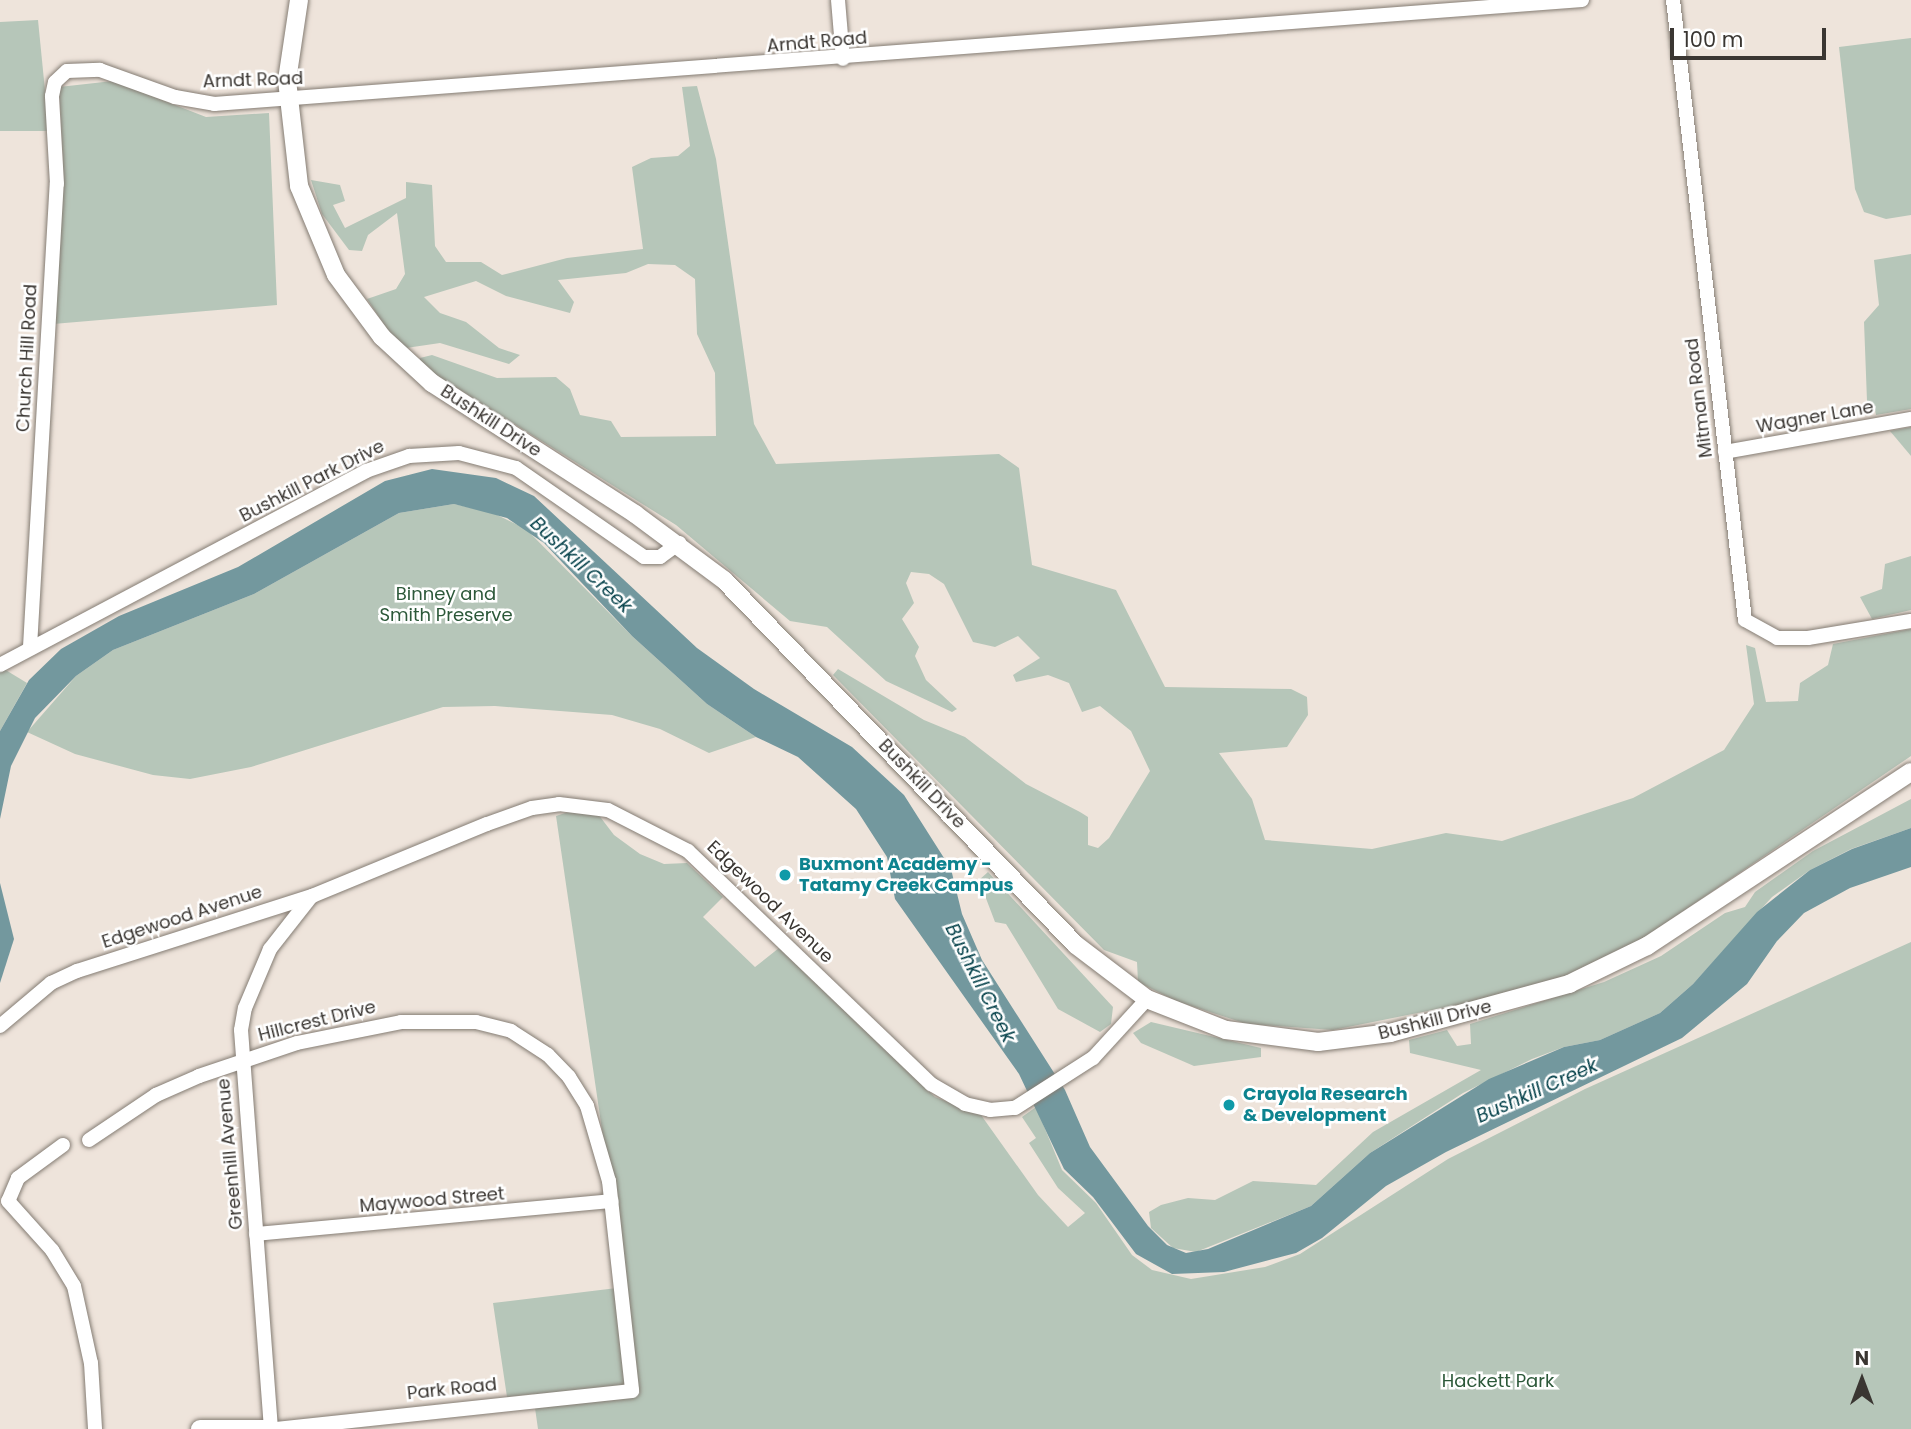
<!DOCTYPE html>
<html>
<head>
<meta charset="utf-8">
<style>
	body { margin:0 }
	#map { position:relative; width:1911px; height:1429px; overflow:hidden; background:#eee4db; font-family:Poppins,sans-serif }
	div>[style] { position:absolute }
	.green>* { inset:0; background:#b6c6b9 }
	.water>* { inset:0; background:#73989e }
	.roads { filter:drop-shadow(0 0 2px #847c73) drop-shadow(0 0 2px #847c73) }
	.minor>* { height:14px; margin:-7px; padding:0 7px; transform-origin:7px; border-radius:7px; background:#fff }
	.major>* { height:18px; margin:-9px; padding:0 9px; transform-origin:9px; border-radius:9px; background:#fff }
	.dots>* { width:19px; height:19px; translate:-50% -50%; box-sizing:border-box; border:4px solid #fff; border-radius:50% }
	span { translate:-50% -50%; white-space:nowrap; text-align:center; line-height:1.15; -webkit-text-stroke:5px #fff; paint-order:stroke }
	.street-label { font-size:18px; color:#3a3632 }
	.park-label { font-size:18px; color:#2c5839 }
	.culture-label { font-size:18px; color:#0d838f; font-weight:700 }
	.left { translate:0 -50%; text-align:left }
	.water-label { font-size:19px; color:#023f48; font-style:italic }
	.north { position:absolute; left:1827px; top:1345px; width:70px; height:70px; -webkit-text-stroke:5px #fff; paint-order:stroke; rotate:0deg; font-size:19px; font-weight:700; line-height:28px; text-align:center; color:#3a3632 }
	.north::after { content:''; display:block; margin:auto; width:24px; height:32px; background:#3a3632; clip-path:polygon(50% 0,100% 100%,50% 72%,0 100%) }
	.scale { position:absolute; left:1670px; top:28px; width:156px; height:32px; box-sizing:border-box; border:4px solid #3a3632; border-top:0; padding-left:9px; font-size:21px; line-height:24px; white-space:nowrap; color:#3a3632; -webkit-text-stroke:5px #fff; paint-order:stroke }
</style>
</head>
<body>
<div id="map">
	<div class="green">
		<div style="clip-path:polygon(38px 20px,49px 131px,0 131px,0 22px)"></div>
		<div style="clip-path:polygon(1911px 38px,1911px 215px,1886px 219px,1864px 212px,1855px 189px,1839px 47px)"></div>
		<div style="clip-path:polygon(113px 81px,206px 117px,269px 113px,277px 305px,53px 324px,63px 162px,59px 87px)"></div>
		<div style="clip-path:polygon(697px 86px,716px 159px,754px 424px,776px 464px,999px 454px,1019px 468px,1032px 565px,1116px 590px,1165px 687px,1291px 689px,1307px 697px,1308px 715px,1287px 747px,1219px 753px,1252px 799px,1265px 840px,1372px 849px,1446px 833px,1502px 841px,1633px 798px,1724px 750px,1754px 704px,1746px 645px,1755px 648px,1766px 702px,1798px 701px,1800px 683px,1828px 665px,1833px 644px,1911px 629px,1911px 756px,1610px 961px,1512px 994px,1333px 1030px,1247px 1024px,1176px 1001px,1138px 982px,1137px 962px,1104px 950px,833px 675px,838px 669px,924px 720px,965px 737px,1026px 784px,1080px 812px,1088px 817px,1088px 845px,1098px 848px,1109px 838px,1150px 771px,1131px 731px,1100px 706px,1082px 712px,1069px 683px,1048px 675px,1016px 682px,1013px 675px,1040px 658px,1018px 636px,995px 647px,973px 642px,944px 584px,929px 574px,911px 572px,906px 583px,914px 603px,902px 619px,919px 647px,915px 656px,926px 680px,957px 709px,952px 712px,886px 681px,827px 627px,790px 621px,676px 525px,420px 365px,420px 358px,432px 355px,497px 378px,556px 377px,570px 389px,580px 415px,611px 421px,621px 437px,716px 436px,715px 373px,697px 334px,695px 279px,675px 265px,648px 264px,626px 273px,558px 280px,574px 302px,570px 313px,506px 296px,476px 281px,424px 297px,440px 313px,466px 322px,499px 348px,520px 355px,509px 364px,440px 343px,406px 348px,395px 341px,367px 299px,396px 289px,405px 274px,397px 213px,368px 235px,362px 251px,349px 250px,322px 214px,311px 180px,340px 185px,345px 201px,333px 205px,345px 228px,406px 198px,406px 182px,432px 185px,435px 246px,446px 262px,481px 262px,502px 275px,567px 258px,643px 249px,632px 167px,651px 158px,678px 156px,690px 146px,682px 87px)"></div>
		<div style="clip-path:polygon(1911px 254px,1911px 409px,1876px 415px,1874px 405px,1867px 401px,1864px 322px,1879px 305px,1874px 260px)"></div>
		<div style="clip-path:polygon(1911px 427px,1911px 456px,1890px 431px)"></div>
		<div style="clip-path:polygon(454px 504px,493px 513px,526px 529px,632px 636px,707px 704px,756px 737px,709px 753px,660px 729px,612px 715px,495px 706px,443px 707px,251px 767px,190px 779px,153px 775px,75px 754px,27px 732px,76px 676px,113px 650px,254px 594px,399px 513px)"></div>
		<div style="clip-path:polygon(1911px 556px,1911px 610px,1872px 619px,1860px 597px,1882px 589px,1885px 564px)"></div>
		<div style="clip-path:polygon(4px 669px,27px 683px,0 731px,0 671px)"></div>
		<div style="clip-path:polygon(1911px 799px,1911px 828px,1851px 849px,1810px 870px,1772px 897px,1693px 984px,1660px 1013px,1600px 1040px,1564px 1047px,1532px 1059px,1463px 1093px,1370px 1153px,1311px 1206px,1196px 1252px,1173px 1248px,1151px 1228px,1149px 1212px,1161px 1205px,1188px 1198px,1215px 1200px,1253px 1181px,1316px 1185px,1373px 1132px,1481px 1070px,1410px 1053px,1409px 1040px,1447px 1030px,1457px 1046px,1471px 1044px,1470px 1024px,1604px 982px,1661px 956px,1725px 913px,1745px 907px,1755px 892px,1813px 851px)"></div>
		<div style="clip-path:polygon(568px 812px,598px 814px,614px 835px,640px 854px,664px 864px,687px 863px,723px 897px,703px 917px,755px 967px,779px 948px,935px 1097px,981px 1115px,1038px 1195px,1068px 1227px,1085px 1213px,1058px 1188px,1029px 1143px,1036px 1138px,1022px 1117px,1036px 1107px,1062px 1170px,1096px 1203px,1132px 1255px,1152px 1270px,1191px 1279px,1265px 1267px,1300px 1254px,1448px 1159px,1585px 1089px,1911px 942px,1911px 1429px,538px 1429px,533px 1394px,507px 1397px,493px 1303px,625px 1287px,556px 816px)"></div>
		<div style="clip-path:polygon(988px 872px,1113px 1007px,1111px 1024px,1100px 1032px,1058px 1009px,1006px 924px,995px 922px,979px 880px)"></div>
		<div style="clip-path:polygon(1151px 1022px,1261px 1048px,1261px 1057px,1194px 1066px,1141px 1043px,1133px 1033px)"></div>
	</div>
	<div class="water">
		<div style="clip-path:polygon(432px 469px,496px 478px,534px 496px,697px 648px,754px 689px,852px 747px,904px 795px,951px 869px,962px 914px,982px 960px,1065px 1090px,1090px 1147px,1148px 1226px,1167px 1245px,1186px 1253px,1208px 1249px,1311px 1206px,1370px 1153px,1489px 1079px,1564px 1047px,1600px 1040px,1660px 1013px,1693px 984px,1757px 912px,1810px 870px,1852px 849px,1911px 828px,1911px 867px,1850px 888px,1804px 913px,1777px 941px,1747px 984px,1682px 1038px,1446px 1152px,1386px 1186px,1322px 1238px,1296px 1253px,1224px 1272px,1172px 1274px,1136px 1254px,1093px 1197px,1064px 1169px,1019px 1074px,895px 899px,887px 857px,856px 809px,798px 757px,756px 737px,707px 704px,632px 636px,544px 543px,507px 518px,454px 504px,399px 513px,254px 594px,113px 650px,76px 676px,35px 718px,11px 766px,0 819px,0 731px,29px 680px,61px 649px,119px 616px,238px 567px,385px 481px)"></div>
		<div style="clip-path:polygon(0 883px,14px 939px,0 983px)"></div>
	</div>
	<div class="roads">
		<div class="minor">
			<div style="left:838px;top:0;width:59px;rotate:85.2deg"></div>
			<div style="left:1673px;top:0;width:624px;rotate:83.38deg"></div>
			<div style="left:1745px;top:620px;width:37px;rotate:29deg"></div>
			<div style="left:1777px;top:638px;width:31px"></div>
			<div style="left:1808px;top:638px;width:104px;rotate:-9.4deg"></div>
			<div style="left:1725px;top:452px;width:189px;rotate:-10.1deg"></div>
			<div style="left:30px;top:647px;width:464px;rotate:-86.7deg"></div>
			<div style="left:57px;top:184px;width:88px;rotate:-93.3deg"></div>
			<div style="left:52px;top:96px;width:14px;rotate:-78deg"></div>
			<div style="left:55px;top:82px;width:16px;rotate:-43deg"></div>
			<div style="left:67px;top:71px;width:33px;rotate:-2deg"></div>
			<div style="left:100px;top:70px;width:80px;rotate:19.8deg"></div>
			<div style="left:175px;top:97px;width:40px;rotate:10deg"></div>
			<div style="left:214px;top:104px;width:1372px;rotate:-4.35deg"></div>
			<div style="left:0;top:665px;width:414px;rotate:-27.9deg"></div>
			<div style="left:366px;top:471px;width:46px;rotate:-19.2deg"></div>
			<div style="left:409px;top:456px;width:50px;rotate:-3.4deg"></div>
			<div style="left:459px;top:453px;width:59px;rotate:14.7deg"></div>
			<div style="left:516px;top:468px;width:156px;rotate:34.8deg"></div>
			<div style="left:644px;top:557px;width:16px"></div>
			<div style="left:660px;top:557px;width:24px;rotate:-36deg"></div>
			<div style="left:0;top:1026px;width:67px;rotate:-40.1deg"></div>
			<div style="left:51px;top:983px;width:29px;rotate:-25deg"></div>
			<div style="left:77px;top:971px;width:247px;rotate:-17.7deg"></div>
			<div style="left:312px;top:896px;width:189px;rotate:-22.4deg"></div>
			<div style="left:487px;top:824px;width:48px;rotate:-19.6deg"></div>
			<div style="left:532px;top:808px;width:27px;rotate:-8deg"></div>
			<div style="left:559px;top:804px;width:49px;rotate:7deg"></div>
			<div style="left:608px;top:810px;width:90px;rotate:27.1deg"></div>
			<div style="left:688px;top:851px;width:337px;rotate:43.8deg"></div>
			<div style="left:931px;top:1084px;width:39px;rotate:30deg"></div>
			<div style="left:965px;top:1104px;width:26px;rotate:13deg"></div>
			<div style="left:990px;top:1110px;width:25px;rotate:-5deg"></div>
			<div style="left:1015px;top:1108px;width:93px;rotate:-32.7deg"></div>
			<div style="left:1093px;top:1058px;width:80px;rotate:-47.5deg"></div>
			<div style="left:89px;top:1140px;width:81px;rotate:-33.9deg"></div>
			<div style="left:156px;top:1095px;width:47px;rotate:-23.8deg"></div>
			<div style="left:199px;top:1076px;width:103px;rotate:-18.6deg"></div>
			<div style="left:297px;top:1043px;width:106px;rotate:-11.4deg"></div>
			<div style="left:401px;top:1022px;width:75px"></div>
			<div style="left:476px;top:1022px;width:36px;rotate:14deg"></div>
			<div style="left:511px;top:1031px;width:44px;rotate:33deg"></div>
			<div style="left:548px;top:1055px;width:30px;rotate:46deg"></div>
			<div style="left:569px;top:1077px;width:34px;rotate:58deg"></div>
			<div style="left:587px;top:1106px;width:78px;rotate:73.7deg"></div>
			<div style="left:609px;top:1181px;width:211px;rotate:83.7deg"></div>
			<div style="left:632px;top:1391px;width:358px;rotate:173.9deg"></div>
			<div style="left:63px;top:1145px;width:56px;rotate:143.7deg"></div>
			<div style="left:18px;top:1178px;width:25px;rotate:113deg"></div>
			<div style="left:8px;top:1201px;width:66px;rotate:48.1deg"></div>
			<div style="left:52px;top:1250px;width:42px;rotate:58.6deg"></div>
			<div style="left:74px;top:1286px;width:79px;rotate:77.6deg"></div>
			<div style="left:91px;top:1363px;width:66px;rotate:86.5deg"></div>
			<div style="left:256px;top:1234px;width:357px;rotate:-5.3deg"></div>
			<div style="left:271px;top:1429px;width:400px;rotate:-94.3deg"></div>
			<div style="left:241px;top:1030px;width:22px;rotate:-80deg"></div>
			<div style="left:245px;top:1008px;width:64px;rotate:-67deg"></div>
			<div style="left:270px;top:949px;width:65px;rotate:-51.9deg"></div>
		</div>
		<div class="major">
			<div style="left:299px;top:0;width:81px;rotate:98.5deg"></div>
			<div style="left:287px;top:80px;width:107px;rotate:83.5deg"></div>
			<div style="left:299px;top:186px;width:96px;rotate:67.4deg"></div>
			<div style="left:336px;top:275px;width:77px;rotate:53.4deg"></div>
			<div style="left:382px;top:337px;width:68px;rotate:42.6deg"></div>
			<div style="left:432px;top:383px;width:242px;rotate:32.8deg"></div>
			<div style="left:635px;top:514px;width:111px;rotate:36.6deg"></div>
			<div style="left:724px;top:580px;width:507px;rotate:46.04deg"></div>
			<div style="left:1076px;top:945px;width:89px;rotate:37.3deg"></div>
			<div style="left:1147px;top:999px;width:85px;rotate:21.4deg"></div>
			<div style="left:1226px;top:1030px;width:93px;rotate:7.4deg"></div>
			<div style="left:1318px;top:1042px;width:73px;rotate:-7.1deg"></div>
			<div style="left:1390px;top:1033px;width:186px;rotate:-15.3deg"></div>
			<div style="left:1569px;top:984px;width:87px;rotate:-26deg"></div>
			<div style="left:1647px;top:946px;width:316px;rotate:-33.4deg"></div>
			<div style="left:200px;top:1429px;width:64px"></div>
		</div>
	</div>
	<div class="dots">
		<div style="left:785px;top:875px;background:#0f9aa8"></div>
		<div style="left:1229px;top:1105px;background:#0f9aa8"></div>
	</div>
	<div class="street-label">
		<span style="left:817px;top:42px;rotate:-5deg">Arndt Road</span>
		<span style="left:253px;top:80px;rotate:-2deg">Arndt Road</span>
		<span style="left:27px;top:358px;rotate:-87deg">Church Hill Road</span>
		<span style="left:1699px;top:398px;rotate:-97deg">Mitman Road</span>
		<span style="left:1815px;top:417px;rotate:-10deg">Wagner Lane</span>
		<span style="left:491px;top:421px;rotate:33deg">Bushkill Drive</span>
		<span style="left:312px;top:481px;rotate:-27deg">Bushkill Park Drive</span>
		<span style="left:922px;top:784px;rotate:46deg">Bushkill Drive</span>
		<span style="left:770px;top:902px;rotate:44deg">Edgewood Avenue</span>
		<span style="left:182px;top:917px;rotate:-18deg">Edgewood Avenue</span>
		<span style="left:1435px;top:1020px;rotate:-14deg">Bushkill Drive</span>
		<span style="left:317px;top:1021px;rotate:-14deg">Hillcrest Drive</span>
		<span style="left:230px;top:1154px;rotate:-95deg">Greenhill Avenue</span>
		<span style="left:432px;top:1200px;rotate:-5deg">Maywood Street</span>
		<span style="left:452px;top:1389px;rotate:-6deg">Park Road</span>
	</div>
	<div class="park-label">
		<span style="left:446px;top:605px">Binney and<br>Smith Preserve</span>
		<span style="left:1498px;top:1381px">Hackett Park</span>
	</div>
	<div class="culture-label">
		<span class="left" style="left:799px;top:875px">Buxmont Academy -<br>Tatamy Creek Campus</span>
		<span class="left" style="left:1243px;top:1105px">Crayola Research<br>&amp; Development</span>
	</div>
	<div class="water-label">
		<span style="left:581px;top:565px;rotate:43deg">Bushkill Creek</span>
		<span style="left:980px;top:983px;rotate:63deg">Bushkill Creek</span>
		<span style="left:1537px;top:1091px;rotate:-24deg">Bushkill Creek</span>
	</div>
	<div class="north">N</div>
	<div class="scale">100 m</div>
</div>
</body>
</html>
